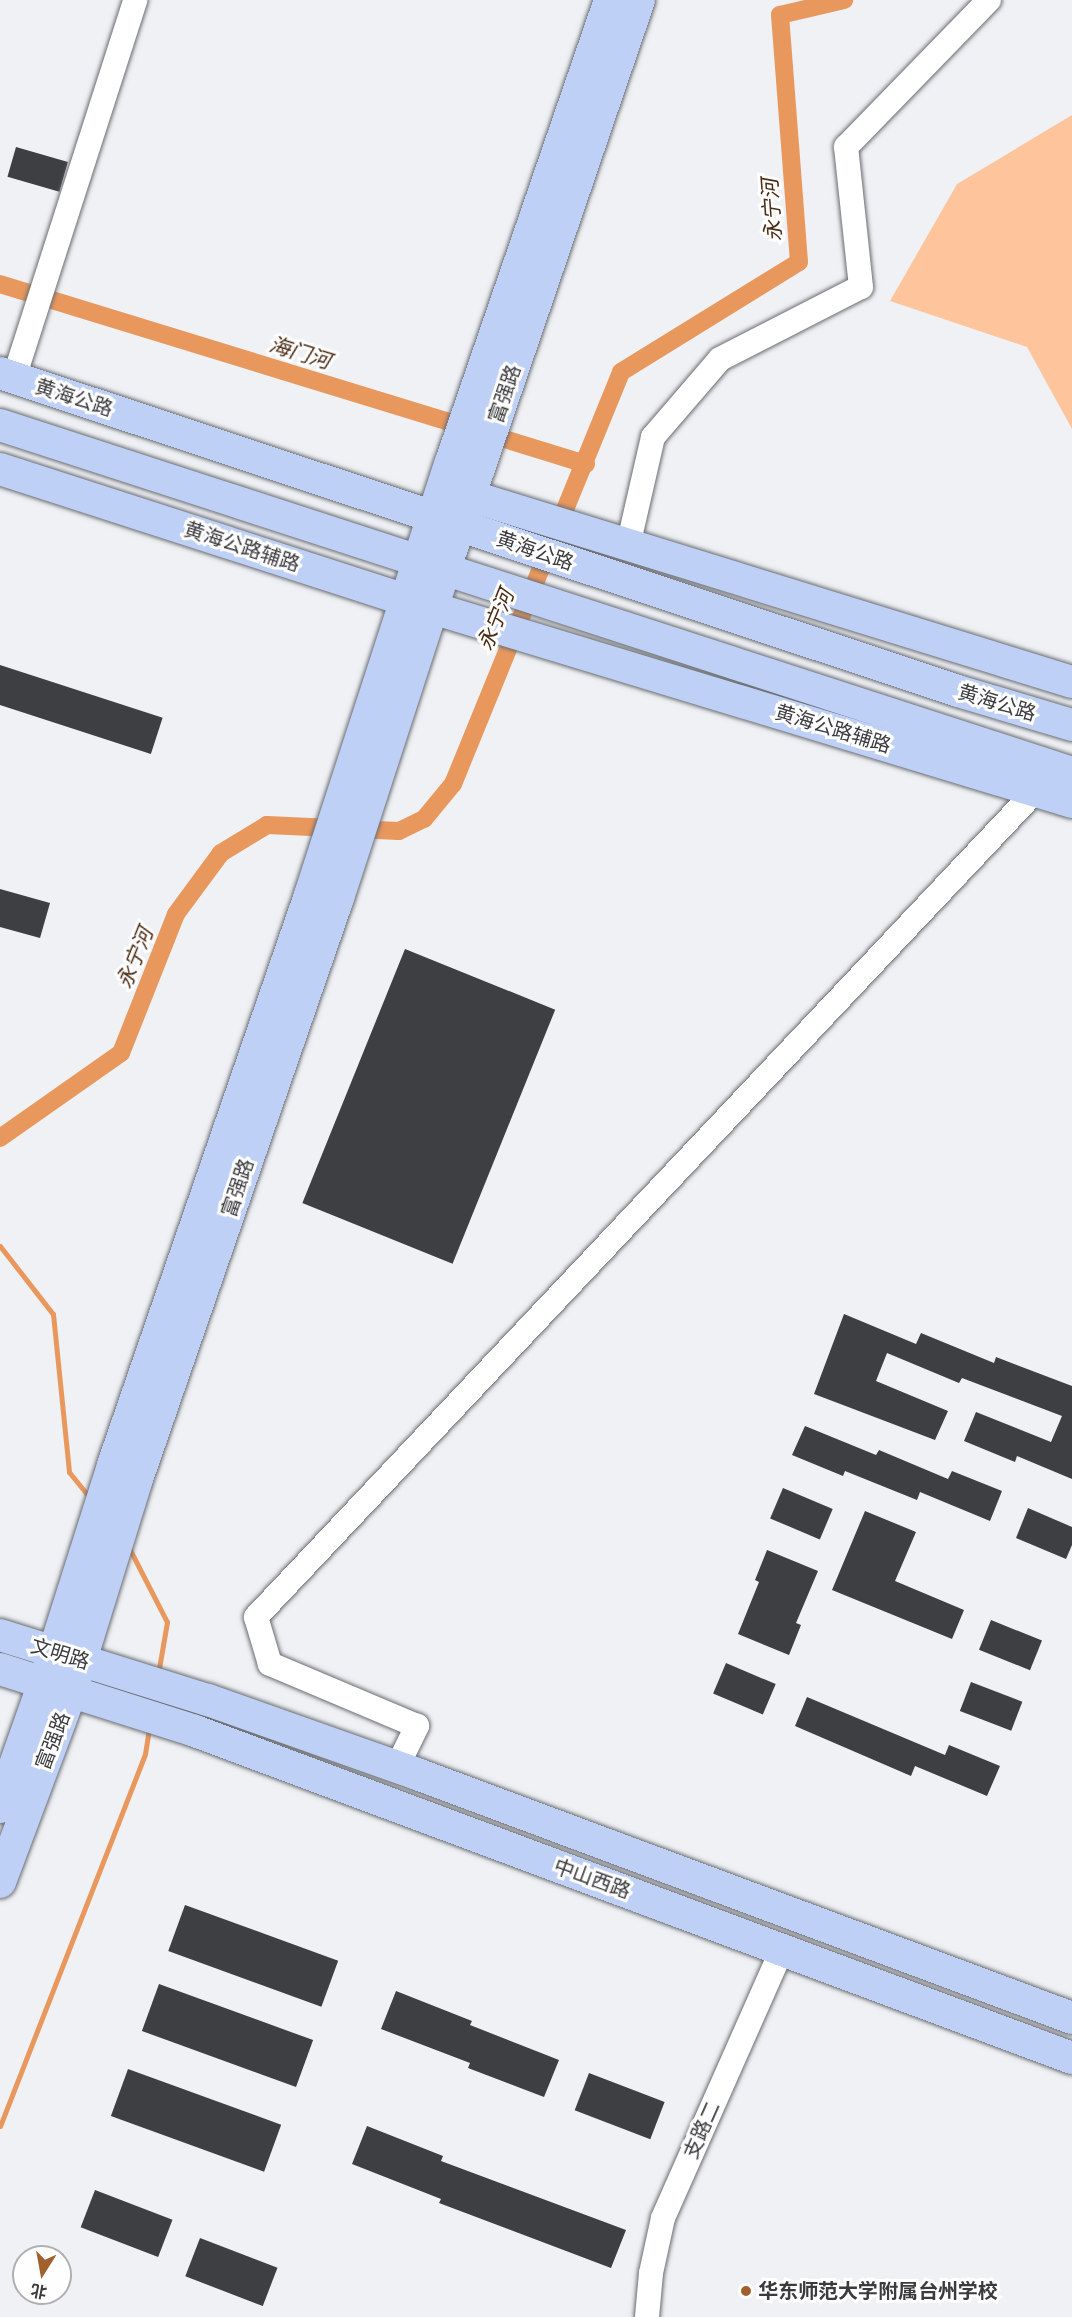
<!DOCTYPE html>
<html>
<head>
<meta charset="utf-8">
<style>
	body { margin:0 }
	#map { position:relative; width:1072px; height:2317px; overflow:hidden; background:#eff1f5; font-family:"Work Sans","Noto Sans SC",sans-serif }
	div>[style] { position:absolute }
	.green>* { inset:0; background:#fec59d }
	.stream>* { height:5px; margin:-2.5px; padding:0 2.5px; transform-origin:2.5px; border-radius:2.5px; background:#e9985d }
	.canal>* { height:18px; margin:-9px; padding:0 9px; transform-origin:9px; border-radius:9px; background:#e9985d }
	.building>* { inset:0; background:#3e3f42; transform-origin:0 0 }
	.roads { filter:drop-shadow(0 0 2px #6a6c70) drop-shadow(0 0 2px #6a6c70) }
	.minor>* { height:24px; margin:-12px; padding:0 12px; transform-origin:12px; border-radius:12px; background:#fff }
	.major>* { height:32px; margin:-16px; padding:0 16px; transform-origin:16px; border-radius:16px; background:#bed0f5 }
	.dots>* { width:16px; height:16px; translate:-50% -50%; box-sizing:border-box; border:3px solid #fefeff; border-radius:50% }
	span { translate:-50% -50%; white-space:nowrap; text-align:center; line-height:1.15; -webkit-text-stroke:6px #fefeff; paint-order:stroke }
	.street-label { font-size:20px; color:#3a3b3c }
	.poi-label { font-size:20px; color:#3a3b3c; font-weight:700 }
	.left { translate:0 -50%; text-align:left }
	.water-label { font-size:21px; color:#4a2a11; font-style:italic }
	.north { position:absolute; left:12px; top:2245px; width:60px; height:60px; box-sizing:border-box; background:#fefeff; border:2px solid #b0b0b1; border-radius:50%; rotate:191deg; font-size:16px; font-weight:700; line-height:24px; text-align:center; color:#3a3b3c }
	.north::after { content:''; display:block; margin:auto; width:21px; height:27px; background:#a1602c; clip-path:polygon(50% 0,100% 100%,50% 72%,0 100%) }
</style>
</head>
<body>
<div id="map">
	<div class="green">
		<div style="clip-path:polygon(1072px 115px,1072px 429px,1027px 347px,890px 301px,957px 184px)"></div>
	</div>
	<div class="stream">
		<div style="left:0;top:1246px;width:86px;rotate:52.1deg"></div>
		<div style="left:53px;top:1314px;width:159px;rotate:84.2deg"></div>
		<div style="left:69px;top:1472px;width:35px;rotate:51deg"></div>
		<div style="left:128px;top:1546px;width:85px;rotate:62.8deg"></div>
		<div style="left:167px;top:1622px;width:53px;rotate:99.8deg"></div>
		<div style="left:0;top:2126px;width:399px;rotate:-68.7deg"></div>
		<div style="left:145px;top:1754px;width:26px;rotate:-81deg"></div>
	</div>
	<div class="canal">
		<div style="left:0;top:284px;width:613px;rotate:17.08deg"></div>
		<div style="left:0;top:1138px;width:148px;rotate:-35.1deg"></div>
		<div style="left:121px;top:1053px;width:149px;rotate:-68.4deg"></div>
		<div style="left:176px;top:914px;width:76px;rotate:-53.6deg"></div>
		<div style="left:221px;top:853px;width:54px;rotate:-31.3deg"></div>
		<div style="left:267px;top:825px;width:132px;rotate:2.6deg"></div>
		<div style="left:399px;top:831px;width:28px;rotate:-26deg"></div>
		<div style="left:424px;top:819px;width:45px;rotate:-50.4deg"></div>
		<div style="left:453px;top:784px;width:445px;rotate:-67.8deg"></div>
		<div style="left:621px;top:372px;width:209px;rotate:-31.7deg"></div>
		<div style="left:799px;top:262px;width:248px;rotate:-94.4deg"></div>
		<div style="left:780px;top:15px;width:66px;rotate:-13.2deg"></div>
	</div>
	<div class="building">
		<div style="left:16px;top:147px;width:54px;height:31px;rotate:16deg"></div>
		<div style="left:0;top:665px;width:171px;height:38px;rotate:18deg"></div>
		<div style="clip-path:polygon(0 889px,50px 903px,40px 938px,0 927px)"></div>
		<div style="left:405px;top:949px;width:162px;height:274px;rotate:22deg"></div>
		<div style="clip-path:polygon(844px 1314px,916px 1344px,921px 1333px,994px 1363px,996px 1357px,1072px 1386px,1072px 1479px,1017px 1456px,1015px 1462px,964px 1441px,976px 1412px,1051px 1442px,1062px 1416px,962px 1378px,959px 1383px,887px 1353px,876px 1381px,948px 1411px,935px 1440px,814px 1394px)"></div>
		<div style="clip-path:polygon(805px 1426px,876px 1455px,879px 1450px,948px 1479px,952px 1471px,1002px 1491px,990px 1521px,920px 1492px,917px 1500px,845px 1471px,843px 1476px,792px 1455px)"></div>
		<div style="left:783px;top:1488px;width:54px;height:33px;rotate:23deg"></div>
		<div style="clip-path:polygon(1028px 1508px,1072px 1527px,1072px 1545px,1066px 1559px,1016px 1538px)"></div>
		<div style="clip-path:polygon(865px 1511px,916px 1532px,895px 1581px,964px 1610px,952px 1639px,832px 1590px)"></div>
		<div style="clip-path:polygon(767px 1550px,818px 1571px,796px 1623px,801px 1625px,789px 1655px,738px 1634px,759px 1582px,755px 1580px)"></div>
		<div style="left:991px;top:1620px;width:55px;height:32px;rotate:22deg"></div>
		<div style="left:726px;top:1663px;width:54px;height:33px;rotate:23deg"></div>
		<div style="left:971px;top:1682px;width:55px;height:31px;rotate:21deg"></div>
		<div style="clip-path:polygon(807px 1697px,945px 1755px,949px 1745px,1000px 1766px,987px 1796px,915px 1766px,911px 1776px,795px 1726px)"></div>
		<div style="left:185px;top:1905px;width:163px;height:49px;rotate:20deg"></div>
		<div style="left:159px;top:1984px;width:164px;height:50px;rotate:20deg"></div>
		<div style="clip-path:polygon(396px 1991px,472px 2021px,470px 2025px,559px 2060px,544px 2097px,468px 2068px,470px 2063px,381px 2029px)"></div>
		<div style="left:128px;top:2069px;width:163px;height:50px;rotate:20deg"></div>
		<div style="left:589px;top:2073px;width:81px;height:40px;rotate:21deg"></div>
		<div style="clip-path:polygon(367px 2126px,443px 2156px,441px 2161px,626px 2230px,611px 2268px,439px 2203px,441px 2199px,352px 2164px)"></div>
		<div style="left:95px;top:2190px;width:83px;height:40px;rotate:21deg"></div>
		<div style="left:200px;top:2238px;width:83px;height:41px;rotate:21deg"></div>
	</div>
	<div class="roads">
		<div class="minor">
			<div style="left:14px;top:378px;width:397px;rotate:-72.2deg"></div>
			<div style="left:628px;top:546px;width:112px;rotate:-77.1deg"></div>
			<div style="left:653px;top:437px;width:103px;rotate:-49.3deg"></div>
			<div style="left:720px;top:359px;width:158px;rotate:-27.1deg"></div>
			<div style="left:861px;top:287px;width:141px;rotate:-96.1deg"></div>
			<div style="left:846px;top:147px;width:205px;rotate:-45.8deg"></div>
			<div style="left:397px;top:1767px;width:46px;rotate:-64deg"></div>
			<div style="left:417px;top:1726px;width:160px;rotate:-157.1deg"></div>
			<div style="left:270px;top:1664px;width:49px;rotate:-106.6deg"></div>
			<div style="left:256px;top:1617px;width:1150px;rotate:-46.66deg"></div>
			<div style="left:647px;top:2317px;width:44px;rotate:-84.8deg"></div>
			<div style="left:651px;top:2273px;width:56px;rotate:-77.7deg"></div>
			<div style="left:663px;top:2218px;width:293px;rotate:-66.1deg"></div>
		</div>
		<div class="major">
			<div style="left:0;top:373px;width:1009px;rotate:18.36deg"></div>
			<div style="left:958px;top:691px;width:119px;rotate:16.6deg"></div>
			<div style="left:0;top:425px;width:1127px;rotate:17.98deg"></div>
			<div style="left:0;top:469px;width:427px;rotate:17.9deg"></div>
			<div style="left:406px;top:600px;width:696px;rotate:16.87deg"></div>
			<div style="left:452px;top:506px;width:21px;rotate:-29deg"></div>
			<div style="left:470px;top:496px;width:630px;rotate:17.17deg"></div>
			<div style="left:0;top:1635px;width:218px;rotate:17.4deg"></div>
			<div style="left:208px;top:1700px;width:222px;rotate:19.5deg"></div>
			<div style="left:417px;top:1774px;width:699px;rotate:20.43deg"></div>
			<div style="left:0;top:1669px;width:205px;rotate:17.6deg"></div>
			<div style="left:195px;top:1731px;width:936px;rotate:20.45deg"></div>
			<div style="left:0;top:1807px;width:132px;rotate:-70.5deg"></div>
			<div style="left:44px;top:1683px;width:229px;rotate:-72.4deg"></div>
			<div style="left:113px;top:1465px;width:603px;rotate:-70.93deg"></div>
			<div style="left:310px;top:895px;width:455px;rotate:-72deg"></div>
			<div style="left:451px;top:462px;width:489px;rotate:-71deg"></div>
			<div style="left:0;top:1882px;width:203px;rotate:-69.5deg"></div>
			<div style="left:71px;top:1692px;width:223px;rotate:-72.8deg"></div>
			<div style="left:137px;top:1479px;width:615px;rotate:-70.92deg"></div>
			<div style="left:338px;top:898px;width:347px;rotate:-72deg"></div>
			<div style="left:445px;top:568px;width:600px;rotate:-71.14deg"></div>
		</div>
	</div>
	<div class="dots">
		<div style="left:746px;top:2291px;background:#a1602c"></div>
	</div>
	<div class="street-label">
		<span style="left:505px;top:394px;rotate:-71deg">富强路</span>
		<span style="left:74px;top:398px;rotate:18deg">黄海公路</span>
		<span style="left:242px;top:547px;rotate:18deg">黄海公路辅路</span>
		<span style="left:535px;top:551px;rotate:19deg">黄海公路</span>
		<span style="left:997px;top:703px;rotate:17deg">黄海公路</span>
		<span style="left:833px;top:729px;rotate:17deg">黄海公路辅路</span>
		<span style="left:238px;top:1188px;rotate:-71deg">富强路</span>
		<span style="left:60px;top:1654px;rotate:17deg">文明路</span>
		<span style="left:53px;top:1741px;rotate:-69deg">富强路</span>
		<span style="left:592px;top:1879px;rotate:20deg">中山西路</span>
		<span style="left:702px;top:2130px;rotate:-66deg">支路二</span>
	</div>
	<div class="poi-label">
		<span class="left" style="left:758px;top:2291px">华东师范大学附属台州学校</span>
	</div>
	<div class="water-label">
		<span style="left:772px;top:210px;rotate:-94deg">永宁河</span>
		<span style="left:300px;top:353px;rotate:17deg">海门河</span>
		<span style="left:496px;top:620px;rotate:-68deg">永宁河</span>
		<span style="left:135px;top:958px;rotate:-68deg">永宁河</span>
	</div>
	<div class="north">北</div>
</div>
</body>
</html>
